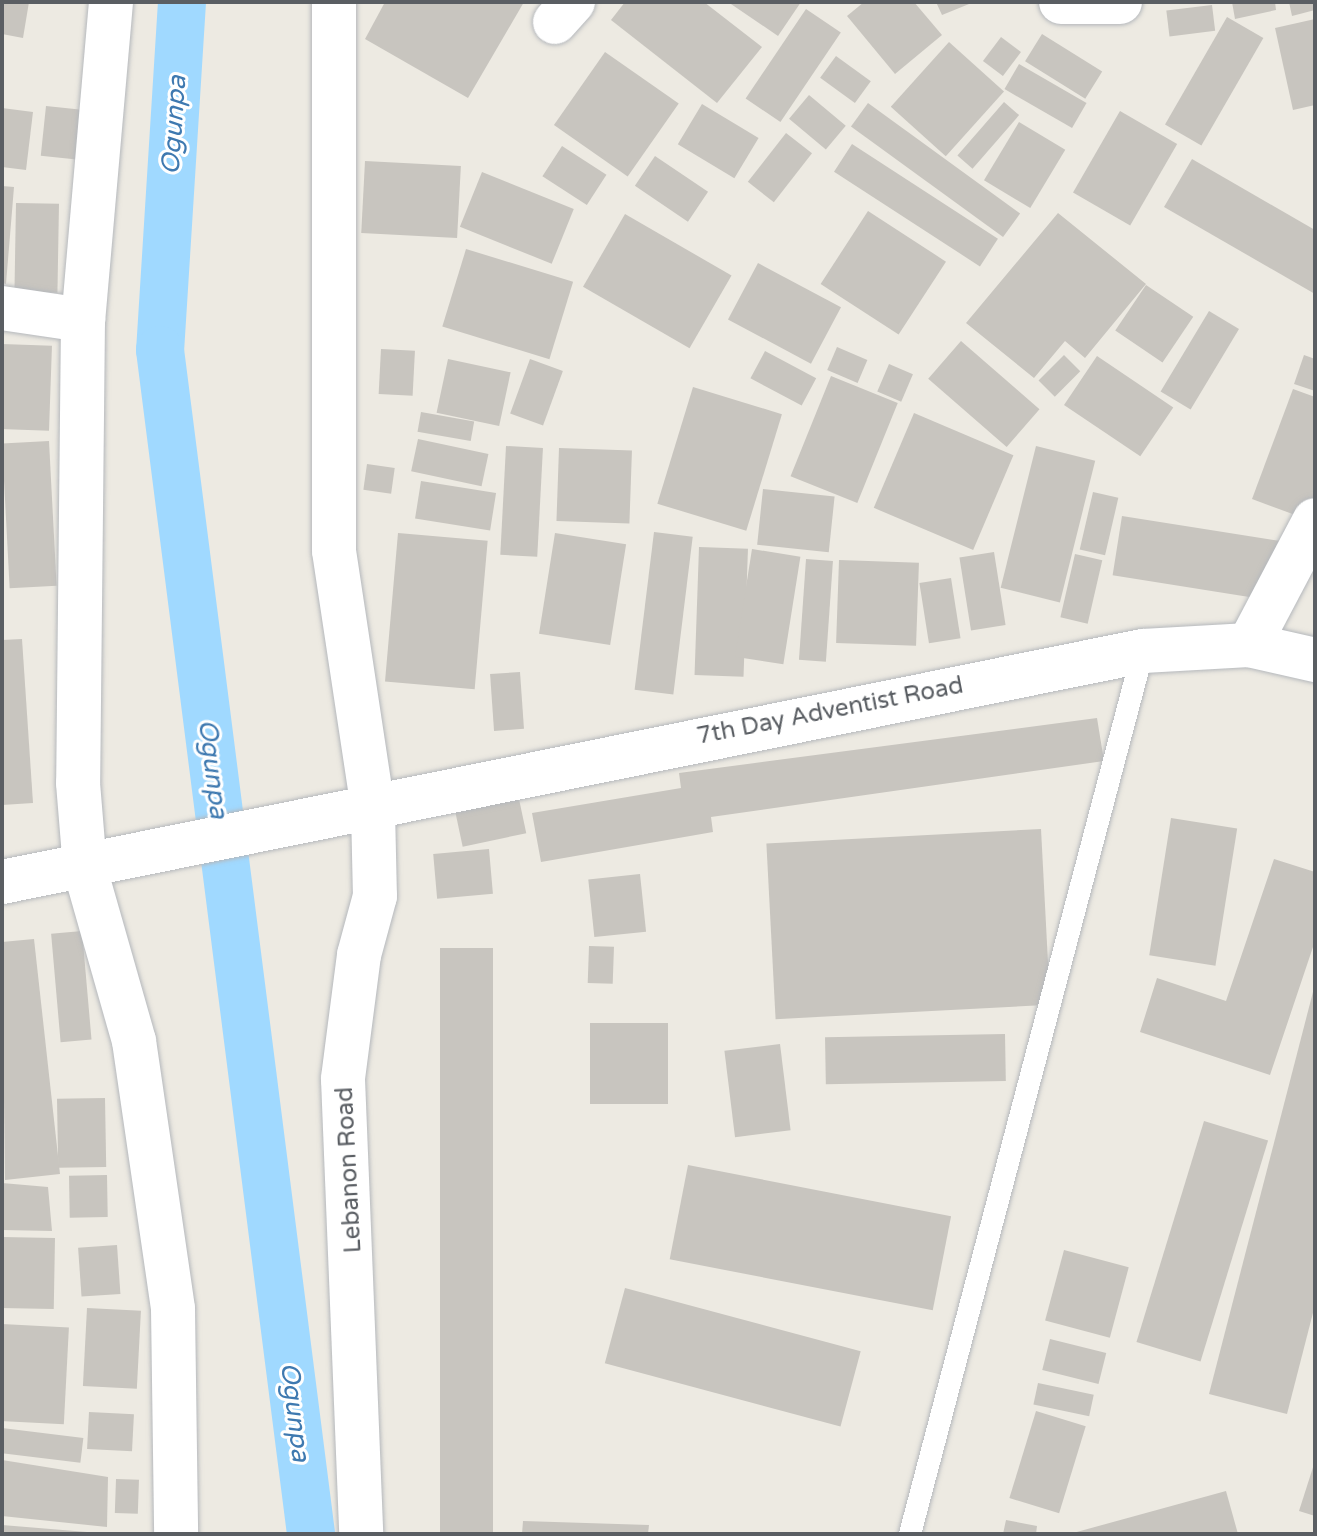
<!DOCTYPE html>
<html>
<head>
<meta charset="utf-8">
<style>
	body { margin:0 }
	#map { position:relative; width:1317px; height:1536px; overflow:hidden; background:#edeae2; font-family:"Varela Round",sans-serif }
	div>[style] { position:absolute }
	.canal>* { height:48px; margin:-24px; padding:0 24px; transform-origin:24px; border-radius:24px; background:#a0d9ff }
	.building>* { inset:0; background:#c8c5bf; transform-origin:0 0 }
	.roads { filter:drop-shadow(0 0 2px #b5b8bc) drop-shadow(0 0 2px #b5b8bc) }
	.service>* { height:22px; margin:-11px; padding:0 11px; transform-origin:11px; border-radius:11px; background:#fff }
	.minor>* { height:44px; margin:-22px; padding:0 22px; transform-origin:22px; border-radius:22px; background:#fff }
	.tertiary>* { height:44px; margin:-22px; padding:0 22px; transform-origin:22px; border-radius:22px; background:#fff }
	span { translate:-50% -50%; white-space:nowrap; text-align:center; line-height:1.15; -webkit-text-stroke:6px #fff; paint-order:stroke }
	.street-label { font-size:24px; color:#5a5e63 }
	.water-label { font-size:26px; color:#3e79b0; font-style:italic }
	.frame { position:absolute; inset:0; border:4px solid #5a5e63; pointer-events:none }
</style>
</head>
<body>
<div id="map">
	<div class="canal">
		<div style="left:182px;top:2px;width:349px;rotate:93.6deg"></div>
		<div style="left:160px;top:350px;width:1194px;rotate:82.73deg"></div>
	</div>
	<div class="building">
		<div style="clip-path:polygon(2px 2px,29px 2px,23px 38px,2px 34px)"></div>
		<div style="clip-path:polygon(385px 2px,524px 2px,468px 98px,365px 39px)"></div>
		<div style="clip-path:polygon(625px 2px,704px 2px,762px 47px,717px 103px,611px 20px)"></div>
		<div style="clip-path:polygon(728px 2px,801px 2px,778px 36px)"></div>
		<div style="clip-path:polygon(864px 2px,914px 2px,942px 35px,895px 74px,847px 16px)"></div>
		<div style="clip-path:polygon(936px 2px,974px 2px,942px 15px)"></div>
		<div style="clip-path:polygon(1232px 2px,1275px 2px,1276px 10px,1235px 19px)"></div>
		<div style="clip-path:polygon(1289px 2px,1315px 2px,1315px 10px,1292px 16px)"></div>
		<div style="left:1212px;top:5px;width:26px;height:46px;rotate:83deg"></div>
		<div style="left:806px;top:9px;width:42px;height:108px;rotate:34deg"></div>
		<div style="left:1227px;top:17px;width:42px;height:124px;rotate:30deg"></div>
		<div style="clip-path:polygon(1315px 19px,1315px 105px,1293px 110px,1275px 28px)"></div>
		<div style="left:1042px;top:34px;width:71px;height:32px;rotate:32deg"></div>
		<div style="left:1001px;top:37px;width:25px;height:30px;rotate:37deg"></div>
		<div style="left:949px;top:42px;width:74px;height:87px;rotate:42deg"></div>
		<div style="left:605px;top:52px;width:90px;height:89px;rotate:35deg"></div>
		<div style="left:836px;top:56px;width:43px;height:27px;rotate:36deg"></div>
		<div style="left:1019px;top:64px;width:78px;height:29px;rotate:30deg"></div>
		<div style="left:809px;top:95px;width:48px;height:31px;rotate:40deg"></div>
		<div style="left:1004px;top:102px;width:20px;height:71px;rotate:41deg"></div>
		<div style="left:868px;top:103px;width:188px;height:29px;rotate:36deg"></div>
		<div style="left:702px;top:104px;width:66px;height:47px;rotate:31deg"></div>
		<div style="left:46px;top:106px;width:36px;height:50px;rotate:6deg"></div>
		<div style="clip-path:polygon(2px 108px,33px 112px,26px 170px,2px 167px)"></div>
		<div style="left:1120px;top:111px;width:66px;height:94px;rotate:30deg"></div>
		<div style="left:1019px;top:122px;width:54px;height:68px;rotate:31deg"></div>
		<div style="left:786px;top:133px;width:33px;height:62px;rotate:38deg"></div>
		<div style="left:852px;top:144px;width:174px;height:33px;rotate:33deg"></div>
		<div style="left:562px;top:146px;width:53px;height:36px;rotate:33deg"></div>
		<div style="left:655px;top:156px;width:64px;height:36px;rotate:34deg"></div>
		<div style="clip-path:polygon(1192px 159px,1315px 230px,1315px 294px,1164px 207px)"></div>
		<div style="left:365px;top:161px;width:96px;height:72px;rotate:3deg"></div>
		<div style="left:482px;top:172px;width:99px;height:59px;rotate:22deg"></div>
		<div style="clip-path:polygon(2px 186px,14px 187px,6px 284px,2px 283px)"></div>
		<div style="left:16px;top:203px;width:43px;height:89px;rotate:1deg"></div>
		<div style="left:868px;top:211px;width:93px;height:87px;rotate:33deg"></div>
		<div style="clip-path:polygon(1058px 213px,1146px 284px,1085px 358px,1065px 341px,1034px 378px,966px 323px)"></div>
		<div style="left:625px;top:214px;width:123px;height:84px;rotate:30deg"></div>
		<div style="left:466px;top:249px;width:112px;height:81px;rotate:17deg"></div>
		<div style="left:758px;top:263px;width:94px;height:64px;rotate:28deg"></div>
		<div style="left:1146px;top:285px;width:57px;height:55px;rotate:34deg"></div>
		<div style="left:1209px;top:311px;width:35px;height:94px;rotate:31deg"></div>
		<div style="left:961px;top:341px;width:104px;height:50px;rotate:41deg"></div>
		<div style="left:2px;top:344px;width:50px;height:85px;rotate:2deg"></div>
		<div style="left:837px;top:347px;width:33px;height:25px;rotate:23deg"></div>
		<div style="left:381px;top:349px;width:34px;height:45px;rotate:3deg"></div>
		<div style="left:765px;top:351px;width:58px;height:31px;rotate:28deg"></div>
		<div style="left:1064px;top:355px;width:23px;height:36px;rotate:45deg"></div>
		<div style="clip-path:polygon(1304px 355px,1315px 359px,1315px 391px,1294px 384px)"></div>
		<div style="left:1097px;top:356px;width:92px;height:59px;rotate:34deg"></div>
		<div style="left:448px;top:359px;width:64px;height:55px;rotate:12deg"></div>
		<div style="left:530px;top:359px;width:35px;height:58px;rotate:20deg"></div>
		<div style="left:889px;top:364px;width:26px;height:30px;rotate:23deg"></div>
		<div style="left:831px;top:376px;width:72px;height:108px;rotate:22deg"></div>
		<div style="left:693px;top:387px;width:93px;height:122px;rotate:17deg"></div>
		<div style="clip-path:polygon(1293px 389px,1315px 397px,1315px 495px,1306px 519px,1252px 499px)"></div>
		<div style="left:421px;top:412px;width:54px;height:20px;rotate:10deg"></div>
		<div style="left:914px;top:413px;width:108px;height:103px;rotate:23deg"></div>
		<div style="left:418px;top:439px;width:72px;height:33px;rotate:12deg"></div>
		<div style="left:49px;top:441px;width:145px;height:47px;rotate:87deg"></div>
		<div style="left:506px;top:446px;width:37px;height:109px;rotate:3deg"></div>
		<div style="left:1036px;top:446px;width:61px;height:146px;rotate:14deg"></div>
		<div style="left:559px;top:448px;width:73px;height:73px;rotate:2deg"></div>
		<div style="left:367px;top:464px;width:28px;height:26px;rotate:8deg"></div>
		<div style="left:421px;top:481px;width:76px;height:38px;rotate:9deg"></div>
		<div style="left:763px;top:489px;width:72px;height:56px;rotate:6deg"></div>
		<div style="left:1093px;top:492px;width:26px;height:59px;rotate:13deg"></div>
		<div style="left:1122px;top:516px;width:159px;height:60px;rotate:9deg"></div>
		<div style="left:654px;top:532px;width:39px;height:159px;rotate:7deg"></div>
		<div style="left:398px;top:533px;width:90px;height:149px;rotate:5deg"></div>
		<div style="left:555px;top:533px;width:72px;height:102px;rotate:9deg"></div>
		<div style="left:699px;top:547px;width:49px;height:128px;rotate:2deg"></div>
		<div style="left:752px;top:549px;width:49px;height:109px;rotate:9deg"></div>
		<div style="left:994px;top:552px;width:74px;height:35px;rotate:81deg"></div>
		<div style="left:1075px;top:554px;width:28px;height:65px;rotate:13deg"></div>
		<div style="left:806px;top:559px;width:27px;height:101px;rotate:4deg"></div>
		<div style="left:839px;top:560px;width:80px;height:83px;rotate:2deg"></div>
		<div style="left:951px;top:578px;width:61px;height:32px;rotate:81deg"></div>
		<div style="clip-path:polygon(22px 639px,33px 803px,2px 805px,2px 640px)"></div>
		<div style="left:520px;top:672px;width:57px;height:30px;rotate:86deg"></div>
		<div style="clip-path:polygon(1097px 718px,1104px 761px,711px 817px,713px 832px,541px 862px,532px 813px,681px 788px,679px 773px)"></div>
		<div style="left:519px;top:799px;width:35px;height:65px;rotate:78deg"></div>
		<div style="left:1171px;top:818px;width:67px;height:139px;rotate:9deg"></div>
		<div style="left:1041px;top:829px;width:176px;height:275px;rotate:87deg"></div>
		<div style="left:489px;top:849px;width:45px;height:56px;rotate:85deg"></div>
		<div style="clip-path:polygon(1274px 859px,1315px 872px,1315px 941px,1270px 1075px,1140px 1032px,1157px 978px,1226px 1001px)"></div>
		<div style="left:640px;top:874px;width:58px;height:52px;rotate:84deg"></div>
		<div style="left:82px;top:931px;width:109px;height:31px;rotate:85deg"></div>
		<div style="clip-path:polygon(34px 939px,60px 1174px,5px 1180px,2px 942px)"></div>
		<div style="left:589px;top:946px;width:25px;height:37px;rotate:2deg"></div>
		<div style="left:440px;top:948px;width:53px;height:586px"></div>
		<div style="clip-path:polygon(1314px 988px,1315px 1305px,1287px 1414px,1209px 1394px)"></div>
		<div style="left:590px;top:1023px;width:78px;height:81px"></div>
		<div style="left:1005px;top:1034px;width:47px;height:180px;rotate:89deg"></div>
		<div style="left:780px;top:1044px;width:87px;height:56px;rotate:83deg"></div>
		<div style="left:105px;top:1098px;width:69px;height:48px;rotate:89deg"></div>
		<div style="left:1204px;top:1121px;width:67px;height:231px;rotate:17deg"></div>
		<div style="left:688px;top:1165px;width:268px;height:96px;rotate:11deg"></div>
		<div style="left:107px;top:1175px;width:42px;height:38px;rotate:89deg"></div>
		<div style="clip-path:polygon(2px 1183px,48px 1187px,52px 1231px,2px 1230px)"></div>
		<div style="left:2px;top:1237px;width:53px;height:71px;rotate:1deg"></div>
		<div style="left:117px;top:1245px;width:49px;height:39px;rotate:86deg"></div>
		<div style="left:1064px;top:1250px;width:67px;height:73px;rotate:15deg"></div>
		<div style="left:625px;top:1288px;width:244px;height:78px;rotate:15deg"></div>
		<div style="left:87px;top:1308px;width:54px;height:78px;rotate:3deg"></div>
		<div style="left:2px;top:1324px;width:67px;height:97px;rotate:3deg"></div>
		<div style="left:1050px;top:1339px;width:58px;height:32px;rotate:14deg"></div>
		<div style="left:1038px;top:1383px;width:57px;height:22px;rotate:12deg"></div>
		<div style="left:1036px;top:1411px;width:52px;height:91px;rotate:17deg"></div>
		<div style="left:89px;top:1412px;width:45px;height:37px;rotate:3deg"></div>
		<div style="left:2px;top:1428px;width:82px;height:25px;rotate:7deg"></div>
		<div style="clip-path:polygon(2px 1460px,108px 1477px,107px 1527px,2px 1516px)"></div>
		<div style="clip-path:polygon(1315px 1461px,1315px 1516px,1299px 1511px)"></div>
		<div style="left:116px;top:1479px;width:23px;height:34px;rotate:2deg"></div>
		<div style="clip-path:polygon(1226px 1491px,1238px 1534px,1074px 1534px,1073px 1533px)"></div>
		<div style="clip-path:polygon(1006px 1520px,1037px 1526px,1036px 1534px,1003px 1534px)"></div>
		<div style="clip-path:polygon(523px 1521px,649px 1525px,648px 1534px,522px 1534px)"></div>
		<div style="clip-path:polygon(2px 1525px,87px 1532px,87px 1534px,2px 1534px)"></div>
	</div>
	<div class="roads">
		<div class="service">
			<div style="left:910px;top:1534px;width:913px;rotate:-75.22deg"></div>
		</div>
		<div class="minor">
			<div style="left:111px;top:2px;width:319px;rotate:95deg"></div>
			<div style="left:83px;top:320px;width:463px;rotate:90.6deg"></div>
			<div style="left:78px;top:783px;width:86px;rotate:85.3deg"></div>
			<div style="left:85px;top:869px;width:179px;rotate:74.1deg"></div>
			<div style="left:134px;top:1041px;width:271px;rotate:81.7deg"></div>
			<div style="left:173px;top:1309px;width:225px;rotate:89.2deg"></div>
			<div style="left:334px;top:2px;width:549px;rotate:90deg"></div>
			<div style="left:334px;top:551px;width:262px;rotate:81.4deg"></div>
			<div style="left:373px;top:810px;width:86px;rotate:88.7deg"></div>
			<div style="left:375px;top:896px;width:61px;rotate:105.2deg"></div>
			<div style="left:359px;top:955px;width:125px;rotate:97.4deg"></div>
			<div style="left:343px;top:1079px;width:455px;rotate:87.7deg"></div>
			<div style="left:1061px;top:2px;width:59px"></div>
			<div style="left:555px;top:22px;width:27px;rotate:-48deg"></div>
			<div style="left:2px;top:308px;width:82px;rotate:8.4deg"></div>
			<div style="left:1249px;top:645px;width:141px;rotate:-62.2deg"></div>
		</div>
		<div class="tertiary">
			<div style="left:2px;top:882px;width:1164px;rotate:-11.45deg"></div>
			<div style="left:1143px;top:651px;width:106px;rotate:-3.2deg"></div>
			<div style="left:1249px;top:645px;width:68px;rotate:12.8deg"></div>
		</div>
	</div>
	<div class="street-label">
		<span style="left:830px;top:711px;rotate:-11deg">7th Day Adventist Road</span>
		<span style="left:349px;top:1170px;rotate:-93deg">Lebanon Road</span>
	</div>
	<div class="water-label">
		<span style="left:174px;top:125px;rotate:-86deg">Ogunpa</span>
		<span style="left:213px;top:769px;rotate:83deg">Ogunpa</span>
		<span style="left:295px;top:1412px;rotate:83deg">Ogunpa</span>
	</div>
	<div class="frame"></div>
</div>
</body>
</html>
